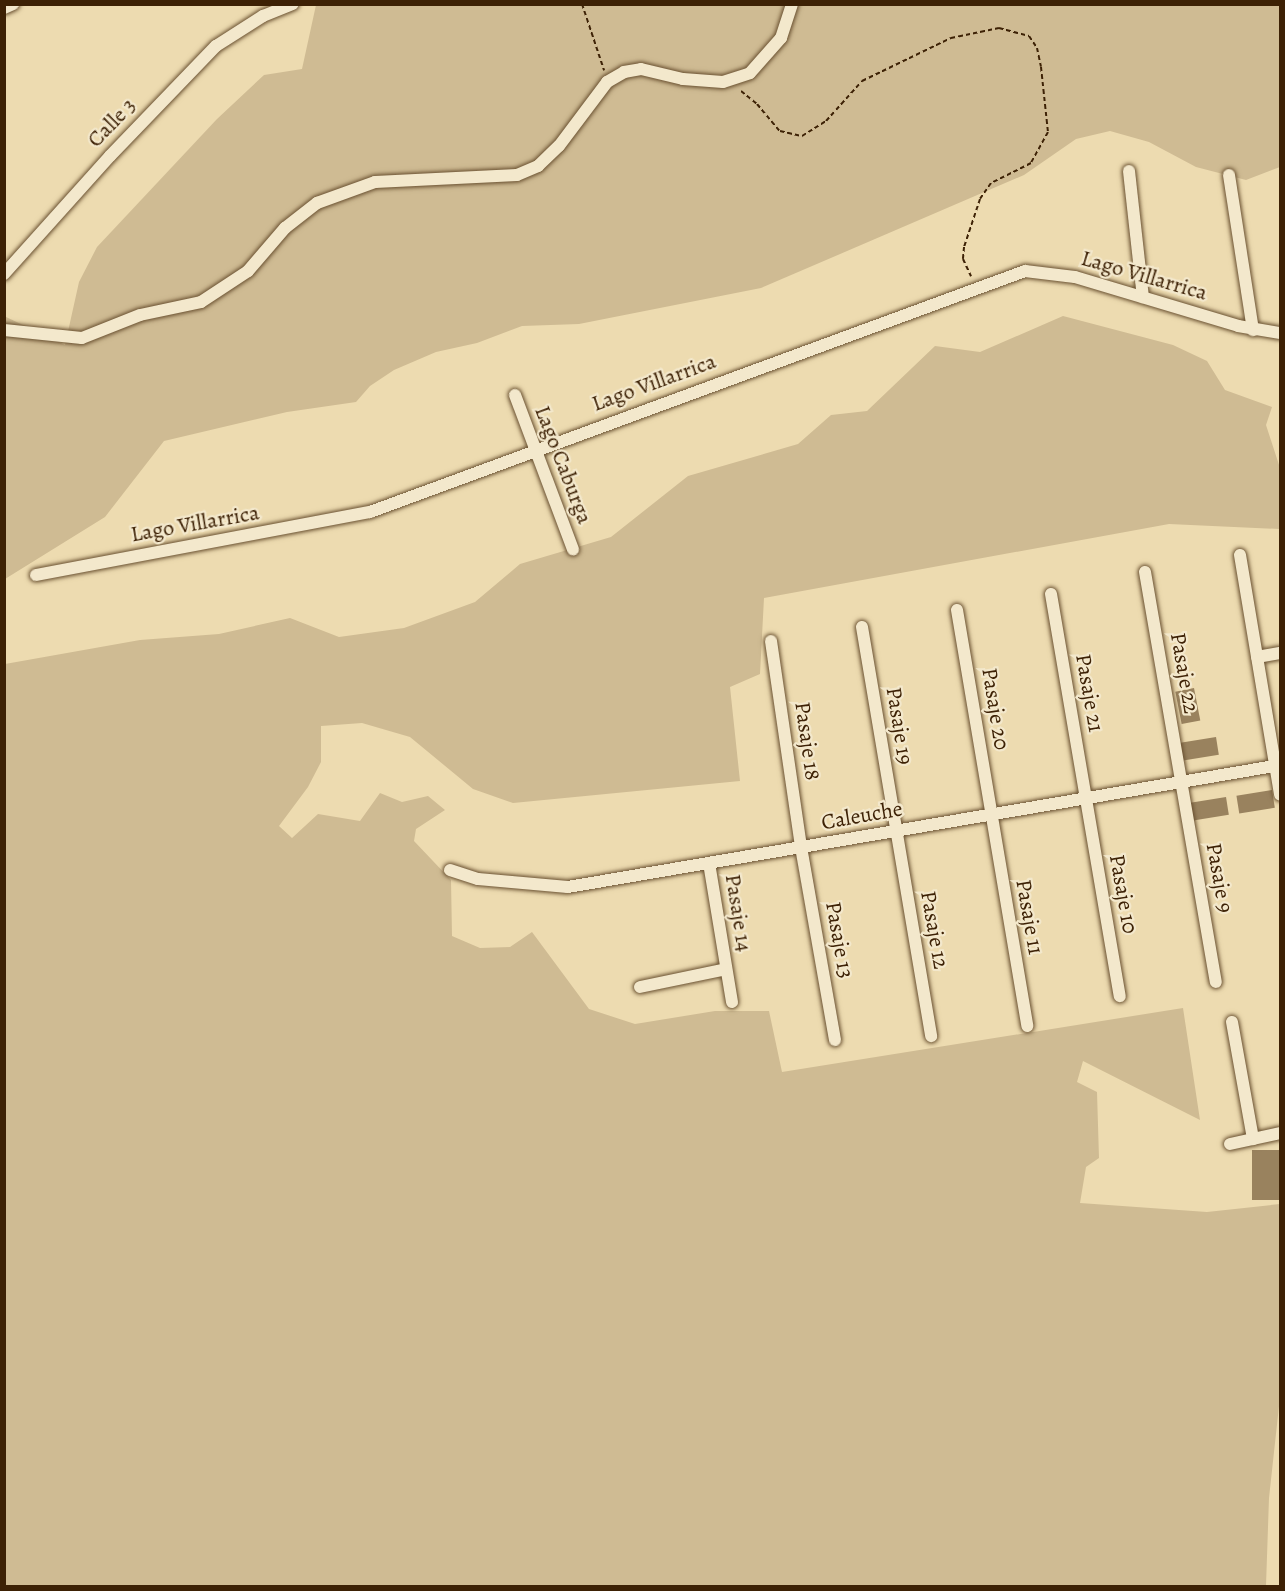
<!DOCTYPE html>
<html>
<head>
<meta charset="utf-8">
<style>
	body { margin:0 }
	#map { position:relative; width:1285px; height:1591px; overflow:hidden; background:#eddbb0; font-family:Alegreya,serif }
	div>[style] { position:absolute }
	.green>* { inset:0; background:#cfbb93 }
	.building>* { inset:0; background:#99825e; transform-origin:0 0 }
	.path>* { height:2px; margin-top:-1px; transform-origin:0; background:repeating-linear-gradient(90deg,#3d2105 0 4.5px,transparent 0 7.5px) }
	.roads { filter:drop-shadow(0 0 2px #695030) drop-shadow(0 0 2px #695030) }
	.minor>* { height:12px; margin:-6px; padding:0 6px; transform-origin:6px; border-radius:6px; background:#f3e8cc }
	span { translate:-50% -50%; white-space:nowrap; text-align:center; line-height:1.15; -webkit-text-stroke:4.5px #f3e8cc; paint-order:stroke }
	.street-label { font-size:22px; color:#3d2105 }
	.frame { position:absolute; inset:0; border:6px solid #3d2105; pointer-events:none }
</style>
</head>
<body>
<div id="map">
	<div class="green">
		<div style="clip-path:polygon(316px 5px,1280px 5px,1280px 167px,1246px 180px,1196px 167px,1149px 142px,1110px 131px,1076px 139px,1024px 175px,761px 288px,579px 324px,522px 326px,477px 343px,436px 352px,394px 370px,370px 386px,356px 402px,287px 412px,164px 441px,105px 517px,5px 579px,4px 316px,65px 345px,79px 282px,97px 247px,217px 119px,264px 75px,302px 69px)"></div>
		<div style="clip-path:polygon(1063px 316px,1173px 345px,1207px 361px,1225px 390px,1272px 407px,1266px 425px,1280px 468px,1280px 529px,1169px 524px,764px 598px,760px 674px,730px 687px,740px 781px,513px 803px,473px 789px,410px 737px,362px 723px,321px 726px,321px 762px,308px 787px,279px 826px,292px 838px,318px 814px,360px 821px,380px 793px,402px 802px,428px 796px,445px 810px,416px 829px,414px 841px,451px 880px,452px 936px,480px 948px,510px 947px,532px 932px,589px 1009px,635px 1024px,715px 1011px,769px 1011px,782px 1072px,1183px 1008px,1200px 1120px,1083px 1061px,1077px 1082px,1097px 1092px,1099px 1158px,1086px 1167px,1080px 1203px,1207px 1212px,1280px 1204px,1280px 1397px,1269px 1498px,1266px 1586px,5px 1586px,5px 664px,140px 640px,219px 634px,290px 618px,339px 637px,404px 628px,475px 602px,520px 564px,611px 537px,688px 476px,798px 444px,831px 415px,867px 411px,935px 346px,980px 352px)"></div>
	</div>
	<div class="building">
		<div style="left:1194px;top:688px;width:33px;height:19px;rotate:79deg"></div>
		<div style="left:1216px;top:737px;width:18px;height:36px;rotate:81deg"></div>
		<div style="left:1272px;top:790px;width:18px;height:36px;rotate:81deg"></div>
		<div style="left:1226px;top:797px;width:18px;height:36px;rotate:81deg"></div>
		<div style="left:1280px;top:1150px;width:50px;height:28px;rotate:90deg"></div>
	</div>
	<div class="path">
		<div style="left:582px;top:4px;width:70px;rotate:71.6deg"></div>
		<div style="left:741px;top:91px;width:21px;rotate:39deg"></div>
		<div style="left:757px;top:104px;width:35px;rotate:50deg"></div>
		<div style="left:780px;top:131px;width:23px;rotate:13deg"></div>
		<div style="left:802px;top:136px;width:28px;rotate:-32deg"></div>
		<div style="left:826px;top:121px;width:54px;rotate:-48deg"></div>
		<div style="left:862px;top:81px;width:99px;rotate:-25.8deg"></div>
		<div style="left:951px;top:38px;width:49px;rotate:-11.8deg"></div>
		<div style="left:999px;top:28px;width:31px;rotate:15deg"></div>
		<div style="left:1029px;top:36px;width:14px;rotate:56deg"></div>
		<div style="left:1037px;top:48px;width:19px;rotate:78deg"></div>
		<div style="left:1041px;top:67px;width:65px;rotate:83.9deg"></div>
		<div style="left:1048px;top:132px;width:35px;rotate:119deg"></div>
		<div style="left:1031px;top:163px;width:45px;rotate:153.4deg"></div>
		<div style="left:991px;top:183px;width:19px;rotate:125deg"></div>
		<div style="left:980px;top:199px;width:51px;rotate:108.4deg"></div>
		<div style="left:964px;top:247px;width:12px;rotate:95deg"></div>
		<div style="left:963px;top:259px;width:19px;rotate:65deg"></div>
	</div>
	<div class="roads">
		<div class="minor">
			<div style="left:4px;top:8px;width:10px;rotate:-24deg"></div>
			<div style="left:1129px;top:171px;width:127px;rotate:83.7deg"></div>
			<div style="left:1229px;top:175px;width:157px;rotate:81.2deg"></div>
			<div style="left:4px;top:274px;width:159px;rotate:-48.1deg"></div>
			<div style="left:110px;top:156px;width:153px;rotate:-46.1deg"></div>
			<div style="left:216px;top:46px;width:56px;rotate:-32.6deg"></div>
			<div style="left:263px;top:16px;width:32px;rotate:-22deg"></div>
			<div style="left:4px;top:330px;width:78px;rotate:5.9deg"></div>
			<div style="left:82px;top:338px;width:62px;rotate:-21.6deg"></div>
			<div style="left:140px;top:315px;width:62px;rotate:-12deg"></div>
			<div style="left:201px;top:302px;width:56px;rotate:-33.4deg"></div>
			<div style="left:248px;top:271px;width:57px;rotate:-49.3deg"></div>
			<div style="left:285px;top:228px;width:41px;rotate:-38deg"></div>
			<div style="left:317px;top:203px;width:62px;rotate:-19.9deg"></div>
			<div style="left:375px;top:182px;width:142px;rotate:-2.8deg"></div>
			<div style="left:517px;top:175px;width:23px;rotate:-23deg"></div>
			<div style="left:538px;top:166px;width:29px;rotate:-44deg"></div>
			<div style="left:559px;top:146px;width:80px;rotate:-53.1deg"></div>
			<div style="left:607px;top:82px;width:20px;rotate:-30deg"></div>
			<div style="left:624px;top:72px;width:17px;rotate:-10deg"></div>
			<div style="left:641px;top:69px;width:43px;rotate:13.4deg"></div>
			<div style="left:683px;top:79px;width:40px;rotate:4.3deg"></div>
			<div style="left:723px;top:82px;width:28px;rotate:-18deg"></div>
			<div style="left:750px;top:73px;width:47px;rotate:-48.5deg"></div>
			<div style="left:781px;top:38px;width:36px;rotate:-72deg"></div>
			<div style="left:515px;top:395px;width:165px;rotate:69.4deg"></div>
			<div style="left:1240px;top:555px;width:243px;rotate:80.5deg"></div>
			<div style="left:1145px;top:572px;width:416px;rotate:80.2deg"></div>
			<div style="left:36px;top:575px;width:340px;rotate:-10.7deg"></div>
			<div style="left:370px;top:512px;width:698px;rotate:-20.2deg"></div>
			<div style="left:1025px;top:271px;width:50px;rotate:6.8deg"></div>
			<div style="left:1075px;top:277px;width:170px;rotate:16.7deg"></div>
			<div style="left:1238px;top:326px;width:43px;rotate:9.5deg"></div>
			<div style="left:1051px;top:594px;width:408px;rotate:80.3deg"></div>
			<div style="left:957px;top:610px;width:422px;rotate:80.4deg"></div>
			<div style="left:862px;top:627px;width:415px;rotate:80.4deg"></div>
			<div style="left:771px;top:641px;width:208px;rotate:81.7deg"></div>
			<div style="left:801px;top:847px;width:196px;rotate:80deg"></div>
			<div style="left:1257px;top:657px;width:23px;rotate:-10deg"></div>
			<div style="left:709px;top:863px;width:141px;rotate:80.6deg"></div>
			<div style="left:450px;top:870px;width:29px;rotate:18deg"></div>
			<div style="left:478px;top:879px;width:90px;rotate:5.1deg"></div>
			<div style="left:568px;top:887px;width:722px;rotate:-9.72deg"></div>
			<div style="left:640px;top:987px;width:88px;rotate:-11.8deg"></div>
			<div style="left:1232px;top:1022px;width:119px;rotate:79.8deg"></div>
			<div style="left:1230px;top:1144px;width:51px;rotate:-12.4deg"></div>
		</div>
	</div>
	<div class="street-label">
		<span style="left:112px;top:123px;rotate:-46deg">Calle 3</span>
		<span style="left:1144px;top:276px;rotate:16deg">Lago Villarrica</span>
		<span style="left:654px;top:383px;rotate:-20deg">Lago Villarrica</span>
		<span style="left:563px;top:465px;rotate:69deg">Lago Caburga</span>
		<span style="left:195px;top:524px;rotate:-10deg">Lago Villarrica</span>
		<span style="left:1184px;top:673px;rotate:80deg">Pasaje 22</span>
		<span style="left:1089px;top:693px;rotate:80deg">Pasaje 21</span>
		<span style="left:995px;top:709px;rotate:81deg">Pasaje 20</span>
		<span style="left:899px;top:726px;rotate:81deg">Pasaje 19</span>
		<span style="left:807px;top:741px;rotate:82deg">Pasaje 18</span>
		<span style="left:862px;top:816px;rotate:-10deg">Caleuche</span>
		<span style="left:1219px;top:878px;rotate:80deg">Pasaje 9</span>
		<span style="left:1123px;top:894px;rotate:80deg">Pasaje 10</span>
		<span style="left:738px;top:913px;rotate:81deg">Pasaje 14</span>
		<span style="left:1029px;top:917px;rotate:80deg">Pasaje 11</span>
		<span style="left:934px;top:930px;rotate:80deg">Pasaje 12</span>
		<span style="left:839px;top:940px;rotate:80deg">Pasaje 13</span>
	</div>
	<div class="frame"></div>
</div>
</body>
</html>
